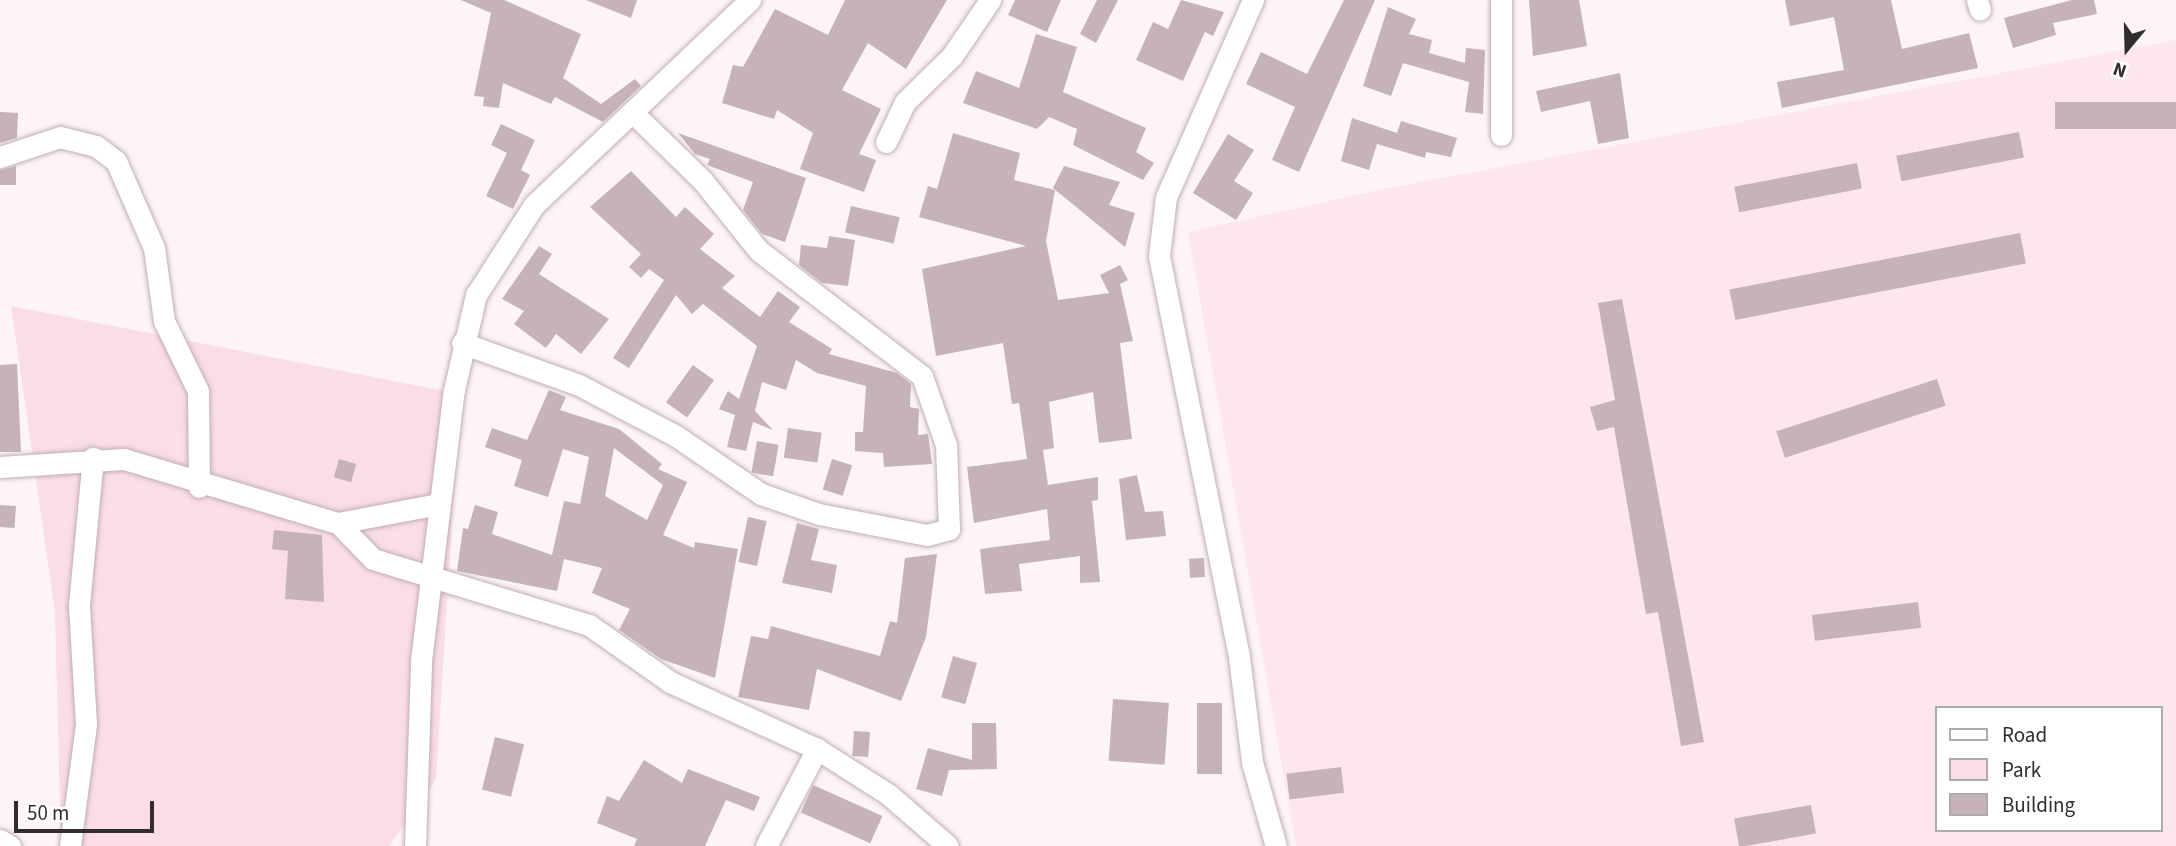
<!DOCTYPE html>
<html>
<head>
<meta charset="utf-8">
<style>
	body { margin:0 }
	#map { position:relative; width:2176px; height:846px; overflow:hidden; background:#fcf4f6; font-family:"Source Sans 3",sans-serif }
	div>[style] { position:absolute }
	.built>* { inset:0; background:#fde6ec }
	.green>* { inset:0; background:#fadde6 }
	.building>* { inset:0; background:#c6b3b8; transform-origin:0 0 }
	.roads { filter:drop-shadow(0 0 2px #c1aeb4) drop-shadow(0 0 2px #c1aeb4) }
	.street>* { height:21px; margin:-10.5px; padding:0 10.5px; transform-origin:10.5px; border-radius:10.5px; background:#fff }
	span { translate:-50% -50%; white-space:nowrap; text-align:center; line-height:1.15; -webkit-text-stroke:5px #fff; paint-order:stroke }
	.legend { position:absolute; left:1935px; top:706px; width:228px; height:126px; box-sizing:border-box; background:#fff; border:2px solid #adabab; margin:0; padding:9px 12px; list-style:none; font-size:21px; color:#332c2e }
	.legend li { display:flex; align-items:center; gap:14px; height:35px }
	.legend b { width:35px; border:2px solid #adabab }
	.north { position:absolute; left:2092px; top:14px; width:70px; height:70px; -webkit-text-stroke:5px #fff; paint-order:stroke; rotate:199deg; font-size:19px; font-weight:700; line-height:28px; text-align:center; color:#332c2e }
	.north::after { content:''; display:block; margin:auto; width:24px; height:32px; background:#332c2e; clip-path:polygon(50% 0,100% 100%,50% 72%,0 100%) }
	.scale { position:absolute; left:14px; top:801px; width:140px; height:32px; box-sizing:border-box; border:4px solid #332c2e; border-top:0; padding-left:9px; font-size:21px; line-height:24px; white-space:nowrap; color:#332c2e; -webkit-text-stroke:5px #fff; paint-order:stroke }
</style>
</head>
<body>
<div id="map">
	<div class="built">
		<div style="clip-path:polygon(evenodd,2176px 40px,2176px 846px,1296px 846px,1188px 232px,1383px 189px,2176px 40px,1936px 708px,2160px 708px,2160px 830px,1936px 830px,1936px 708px)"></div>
	</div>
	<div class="green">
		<div style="clip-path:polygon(11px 306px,460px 394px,436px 779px,389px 846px,61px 846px,55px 612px)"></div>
	</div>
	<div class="building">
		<div style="clip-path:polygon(461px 0,504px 0,581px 34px,563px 78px,601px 104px,635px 79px,641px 86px,603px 122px,555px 97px,551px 104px,503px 83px,499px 108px,483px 106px,484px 97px,474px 96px,491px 13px)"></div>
		<div style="clip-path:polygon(586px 0,637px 0,631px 18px)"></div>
		<div style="clip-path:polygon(845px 0,947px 0,906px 69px,868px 43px,842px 90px,881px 109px,859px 154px,876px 160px,864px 192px,800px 169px,813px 133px,777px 110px,774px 119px,722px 103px,733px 65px,743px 67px,775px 9px,828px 35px)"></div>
		<div style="clip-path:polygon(1015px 0,1061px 0,1047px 32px,1008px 15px)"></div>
		<div style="clip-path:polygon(1097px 0,1118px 0,1096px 43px,1080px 34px)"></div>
		<div style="clip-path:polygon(1181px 0,1224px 12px,1213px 36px,1205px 32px,1183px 81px,1136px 60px,1153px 22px,1168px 29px)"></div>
		<div style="clip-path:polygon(1344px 0,1375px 0,1299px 172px,1272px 160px,1295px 107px,1246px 84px,1261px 52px,1307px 74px)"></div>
		<div style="clip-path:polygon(1529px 0,1579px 0,1587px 46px,1533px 56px)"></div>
		<div style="clip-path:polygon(1785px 0,1891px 0,1902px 49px,1969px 33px,1978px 68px,1782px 108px,1777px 82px,1844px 70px,1834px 17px,1790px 26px)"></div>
		<div style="clip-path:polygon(2072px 0,2094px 0,2097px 14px,2053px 23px,2056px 35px,2013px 48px,2004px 18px)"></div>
		<div style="clip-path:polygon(1388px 7px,1416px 19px,1409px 34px,1432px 40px,1429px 53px,1465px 63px,1466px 48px,1485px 50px,1483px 114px,1465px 112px,1469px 82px,1403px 63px,1391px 96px,1363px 86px)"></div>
		<div style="clip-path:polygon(1036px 34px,1077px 47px,1063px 92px,1146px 128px,1136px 152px,1154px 163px,1143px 180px,1073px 145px,1077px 129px,1049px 117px,1037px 129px,963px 103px,976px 71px,1019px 88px)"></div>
		<div style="clip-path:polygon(1620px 73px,1629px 138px,1598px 144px,1590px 101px,1541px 112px,1536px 91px)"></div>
		<div style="left:2176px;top:102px;width:27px;height:121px;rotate:90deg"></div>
		<div style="clip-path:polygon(0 112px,18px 113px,17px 138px,0 143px)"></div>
		<div style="clip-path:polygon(1352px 118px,1397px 133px,1401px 121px,1457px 138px,1451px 157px,1426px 152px,1425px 158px,1377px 144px,1369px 170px,1341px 161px)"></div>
		<div style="clip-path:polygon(501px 124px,535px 140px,521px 170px,530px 175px,513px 209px,486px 196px,507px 153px,491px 145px)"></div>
		<div style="left:2019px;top:132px;width:26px;height:125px;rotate:79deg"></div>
		<div style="clip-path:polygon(678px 133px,806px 178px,785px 242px,762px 234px,743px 210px,753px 182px,707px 165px,710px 159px,695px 154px)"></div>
		<div style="clip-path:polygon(953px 133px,1020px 153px,1014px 180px,1055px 190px,1046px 241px,1058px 300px,1109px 293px,1100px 275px,1120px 265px,1128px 280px,1120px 284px,1133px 341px,1120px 343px,1132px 439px,1099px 443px,1093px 392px,1049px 402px,1054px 448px,1043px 450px,1048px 485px,1098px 477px,1098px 500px,1092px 501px,1100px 582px,1080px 583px,1080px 556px,1019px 564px,1022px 591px,985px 594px,980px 549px,1050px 540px,1047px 509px,974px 523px,967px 467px,1027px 459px,1019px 403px,1012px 404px,1003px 343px,936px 356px,922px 269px,1026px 246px,919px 217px,928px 186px,937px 189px)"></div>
		<div style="clip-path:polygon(1228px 134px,1254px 150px,1234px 181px,1253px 193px,1236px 220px,1193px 193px)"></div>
		<div style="left:1857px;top:163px;width:26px;height:125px;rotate:79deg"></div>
		<div style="clip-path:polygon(16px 166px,16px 185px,0 185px,0 170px)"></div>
		<div style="clip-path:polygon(1064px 166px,1120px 182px,1109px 205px,1135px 213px,1125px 247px,1053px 188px)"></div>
		<div style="clip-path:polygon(631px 171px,676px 217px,685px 207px,714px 234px,700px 249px,735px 276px,722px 288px,760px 317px,778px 291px,800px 307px,789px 322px,832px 349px,829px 354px,897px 373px,911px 384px,910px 407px,919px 409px,918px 435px,928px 434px,932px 464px,884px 467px,883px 453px,855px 451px,855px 432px,863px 432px,866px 386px,817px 373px,796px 360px,786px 390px,762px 382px,755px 411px,773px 430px,753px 422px,746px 451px,727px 447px,735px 415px,719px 409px,728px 391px,739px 399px,757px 346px,703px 304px,692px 314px,676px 295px,629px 368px,613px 358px,664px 280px,649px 269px,641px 278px,629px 267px,641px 254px,590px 207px)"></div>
		<div style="left:851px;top:206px;width:50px;height:27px;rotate:13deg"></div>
		<div style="left:2020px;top:233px;width:31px;height:296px;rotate:79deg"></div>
		<div style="clip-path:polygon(829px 236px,855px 240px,848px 286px,822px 283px,799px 265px,801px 245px,827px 248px)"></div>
		<div style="clip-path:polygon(539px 246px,552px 254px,539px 274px,609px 319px,581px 354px,556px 334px,546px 348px,514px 324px,524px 311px,502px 299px)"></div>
		<div style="clip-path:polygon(1622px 299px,1704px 742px,1681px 746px,1658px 612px,1646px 614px,1614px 427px,1597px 431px,1590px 407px,1615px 400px,1598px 303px)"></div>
		<div style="clip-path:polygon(17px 364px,21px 452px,0 452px,0 365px)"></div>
		<div style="left:693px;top:365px;width:26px;height:46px;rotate:36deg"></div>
		<div style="left:1937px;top:379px;width:28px;height:169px;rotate:72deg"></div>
		<div style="clip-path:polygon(evenodd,549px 390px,566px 397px,560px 410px,619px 429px,662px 464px,658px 469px,687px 482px,663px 535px,694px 548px,695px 542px,738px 549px,715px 678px,661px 659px,619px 630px,630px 609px,592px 593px,602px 568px,564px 559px,557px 591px,457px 571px,463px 528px,468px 529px,475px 505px,498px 512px,492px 534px,552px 555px,564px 501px,580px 504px,589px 457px,563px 449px,548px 497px,514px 486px,522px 460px,485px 447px,492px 428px,527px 440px,549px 390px,614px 448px,663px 485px,647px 520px,605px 496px,614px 448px)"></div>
		<div style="left:788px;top:428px;width:34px;height:30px;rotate:8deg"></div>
		<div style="left:757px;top:441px;width:22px;height:32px;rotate:10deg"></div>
		<div style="left:339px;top:459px;width:18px;height:19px;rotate:16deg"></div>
		<div style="left:832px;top:459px;width:21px;height:32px;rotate:17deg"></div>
		<div style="clip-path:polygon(1137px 475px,1145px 512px,1163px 511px,1166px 536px,1126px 540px,1119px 479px)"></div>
		<div style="left:0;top:505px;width:16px;height:22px;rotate:4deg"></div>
		<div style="left:748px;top:517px;width:19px;height:46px;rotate:12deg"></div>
		<div style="clip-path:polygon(797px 523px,819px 529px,811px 560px,837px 565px,832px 593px,782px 583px)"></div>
		<div style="clip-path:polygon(274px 530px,322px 535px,324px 602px,285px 599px,288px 551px,272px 549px)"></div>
		<div style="clip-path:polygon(937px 554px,926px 637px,901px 701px,817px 669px,809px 710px,738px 697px,751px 636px,768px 639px,771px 626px,880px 656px,890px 621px,897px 623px,905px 558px)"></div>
		<div style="left:1204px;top:558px;width:19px;height:15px;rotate:87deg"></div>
		<div style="left:1918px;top:602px;width:26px;height:107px;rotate:83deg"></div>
		<div style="left:953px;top:656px;width:25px;height:43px;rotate:16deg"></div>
		<div style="left:1113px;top:699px;width:56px;height:62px;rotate:4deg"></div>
		<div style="left:1197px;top:703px;width:25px;height:71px"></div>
		<div style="clip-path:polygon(972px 723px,996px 723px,997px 769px,949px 770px,942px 796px,916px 789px,928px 748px,972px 760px)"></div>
		<div style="left:854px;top:731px;width:16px;height:25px;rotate:4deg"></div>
		<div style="left:495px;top:737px;width:30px;height:54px;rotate:14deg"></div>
		<div style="clip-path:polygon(644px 760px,682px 783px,688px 769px,760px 797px,754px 811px,726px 800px,705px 846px,634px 846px,637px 839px,597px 823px,607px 796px,619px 801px)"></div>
		<div style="left:1341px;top:767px;width:26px;height:55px;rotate:83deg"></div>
		<div style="left:813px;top:785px;width:76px;height:30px;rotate:24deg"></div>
		<div style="left:1811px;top:805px;width:29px;height:78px;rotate:80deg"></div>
	</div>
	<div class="roads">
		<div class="street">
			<div style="left:1253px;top:0;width:215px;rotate:113.8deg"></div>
			<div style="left:1166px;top:197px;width:59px;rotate:96.8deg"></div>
			<div style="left:1159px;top:256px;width:409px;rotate:78.7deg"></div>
			<div style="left:1239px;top:657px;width:106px;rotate:82.9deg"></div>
			<div style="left:1252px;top:762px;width:87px;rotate:74.1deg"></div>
			<div style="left:1501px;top:0;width:135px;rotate:90deg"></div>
			<div style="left:1977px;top:0;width:10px;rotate:73deg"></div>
			<div style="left:886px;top:142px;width:44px;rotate:-64.6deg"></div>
			<div style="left:905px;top:102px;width:66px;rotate:-44.4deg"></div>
			<div style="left:952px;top:56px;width:68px;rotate:-55.8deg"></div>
			<div style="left:0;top:157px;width:63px;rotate:-18.4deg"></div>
			<div style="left:60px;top:137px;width:37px;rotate:14deg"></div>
			<div style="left:96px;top:146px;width:25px;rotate:37deg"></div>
			<div style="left:116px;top:161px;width:95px;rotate:66.4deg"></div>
			<div style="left:154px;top:248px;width:74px;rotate:82.2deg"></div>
			<div style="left:164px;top:321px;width:78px;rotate:64.1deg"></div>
			<div style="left:198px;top:391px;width:96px;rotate:89.4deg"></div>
			<div style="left:462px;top:343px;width:124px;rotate:19.7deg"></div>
			<div style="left:579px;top:385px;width:110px;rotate:27.7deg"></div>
			<div style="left:676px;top:436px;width:103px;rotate:34.3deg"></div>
			<div style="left:761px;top:494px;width:61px;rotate:19deg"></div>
			<div style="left:819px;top:514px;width:110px;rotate:11deg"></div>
			<div style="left:927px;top:535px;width:23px;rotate:-15deg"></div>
			<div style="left:949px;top:529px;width:84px;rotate:-92deg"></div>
			<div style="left:946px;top:445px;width:73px;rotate:-109.2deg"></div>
			<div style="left:922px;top:376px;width:205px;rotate:-142.5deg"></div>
			<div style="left:759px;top:251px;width:90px;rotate:-128.7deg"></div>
			<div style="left:703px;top:181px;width:96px;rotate:-135.8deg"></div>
			<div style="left:0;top:467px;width:124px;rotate:-3.7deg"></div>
			<div style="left:124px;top:459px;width:223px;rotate:16.7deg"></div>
			<div style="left:338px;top:523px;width:103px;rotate:-10.7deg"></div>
			<div style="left:338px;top:523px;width:50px;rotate:45.8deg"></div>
			<div style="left:373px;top:559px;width:226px;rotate:17deg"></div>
			<div style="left:589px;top:625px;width:99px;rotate:35.1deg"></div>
			<div style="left:670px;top:682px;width:162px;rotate:24.5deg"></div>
			<div style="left:817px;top:749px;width:84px;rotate:32.4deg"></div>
			<div style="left:888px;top:794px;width:79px;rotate:40.9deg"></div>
			<div style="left:0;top:840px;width:12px;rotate:31deg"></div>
			<div style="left:70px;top:846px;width:123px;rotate:-82.5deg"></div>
			<div style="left:86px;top:724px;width:119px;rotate:-93.4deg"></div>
			<div style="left:79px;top:605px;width:148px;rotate:-84.6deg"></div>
			<div style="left:415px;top:846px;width:185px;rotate:-88.1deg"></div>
			<div style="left:421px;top:661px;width:273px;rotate:-83.1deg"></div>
			<div style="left:454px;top:390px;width:98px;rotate:-77deg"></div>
			<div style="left:476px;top:295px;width:107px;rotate:-57.2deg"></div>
			<div style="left:534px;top:205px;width:298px;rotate:-43.5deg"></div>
			<div style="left:766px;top:846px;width:110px;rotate:-62.3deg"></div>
		</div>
	</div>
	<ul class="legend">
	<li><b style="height:9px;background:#fff"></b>Road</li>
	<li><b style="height:19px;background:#fadde6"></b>Park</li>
	<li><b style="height:19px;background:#c6b3b8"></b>Building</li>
	</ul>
	<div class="north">N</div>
	<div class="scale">50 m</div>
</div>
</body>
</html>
